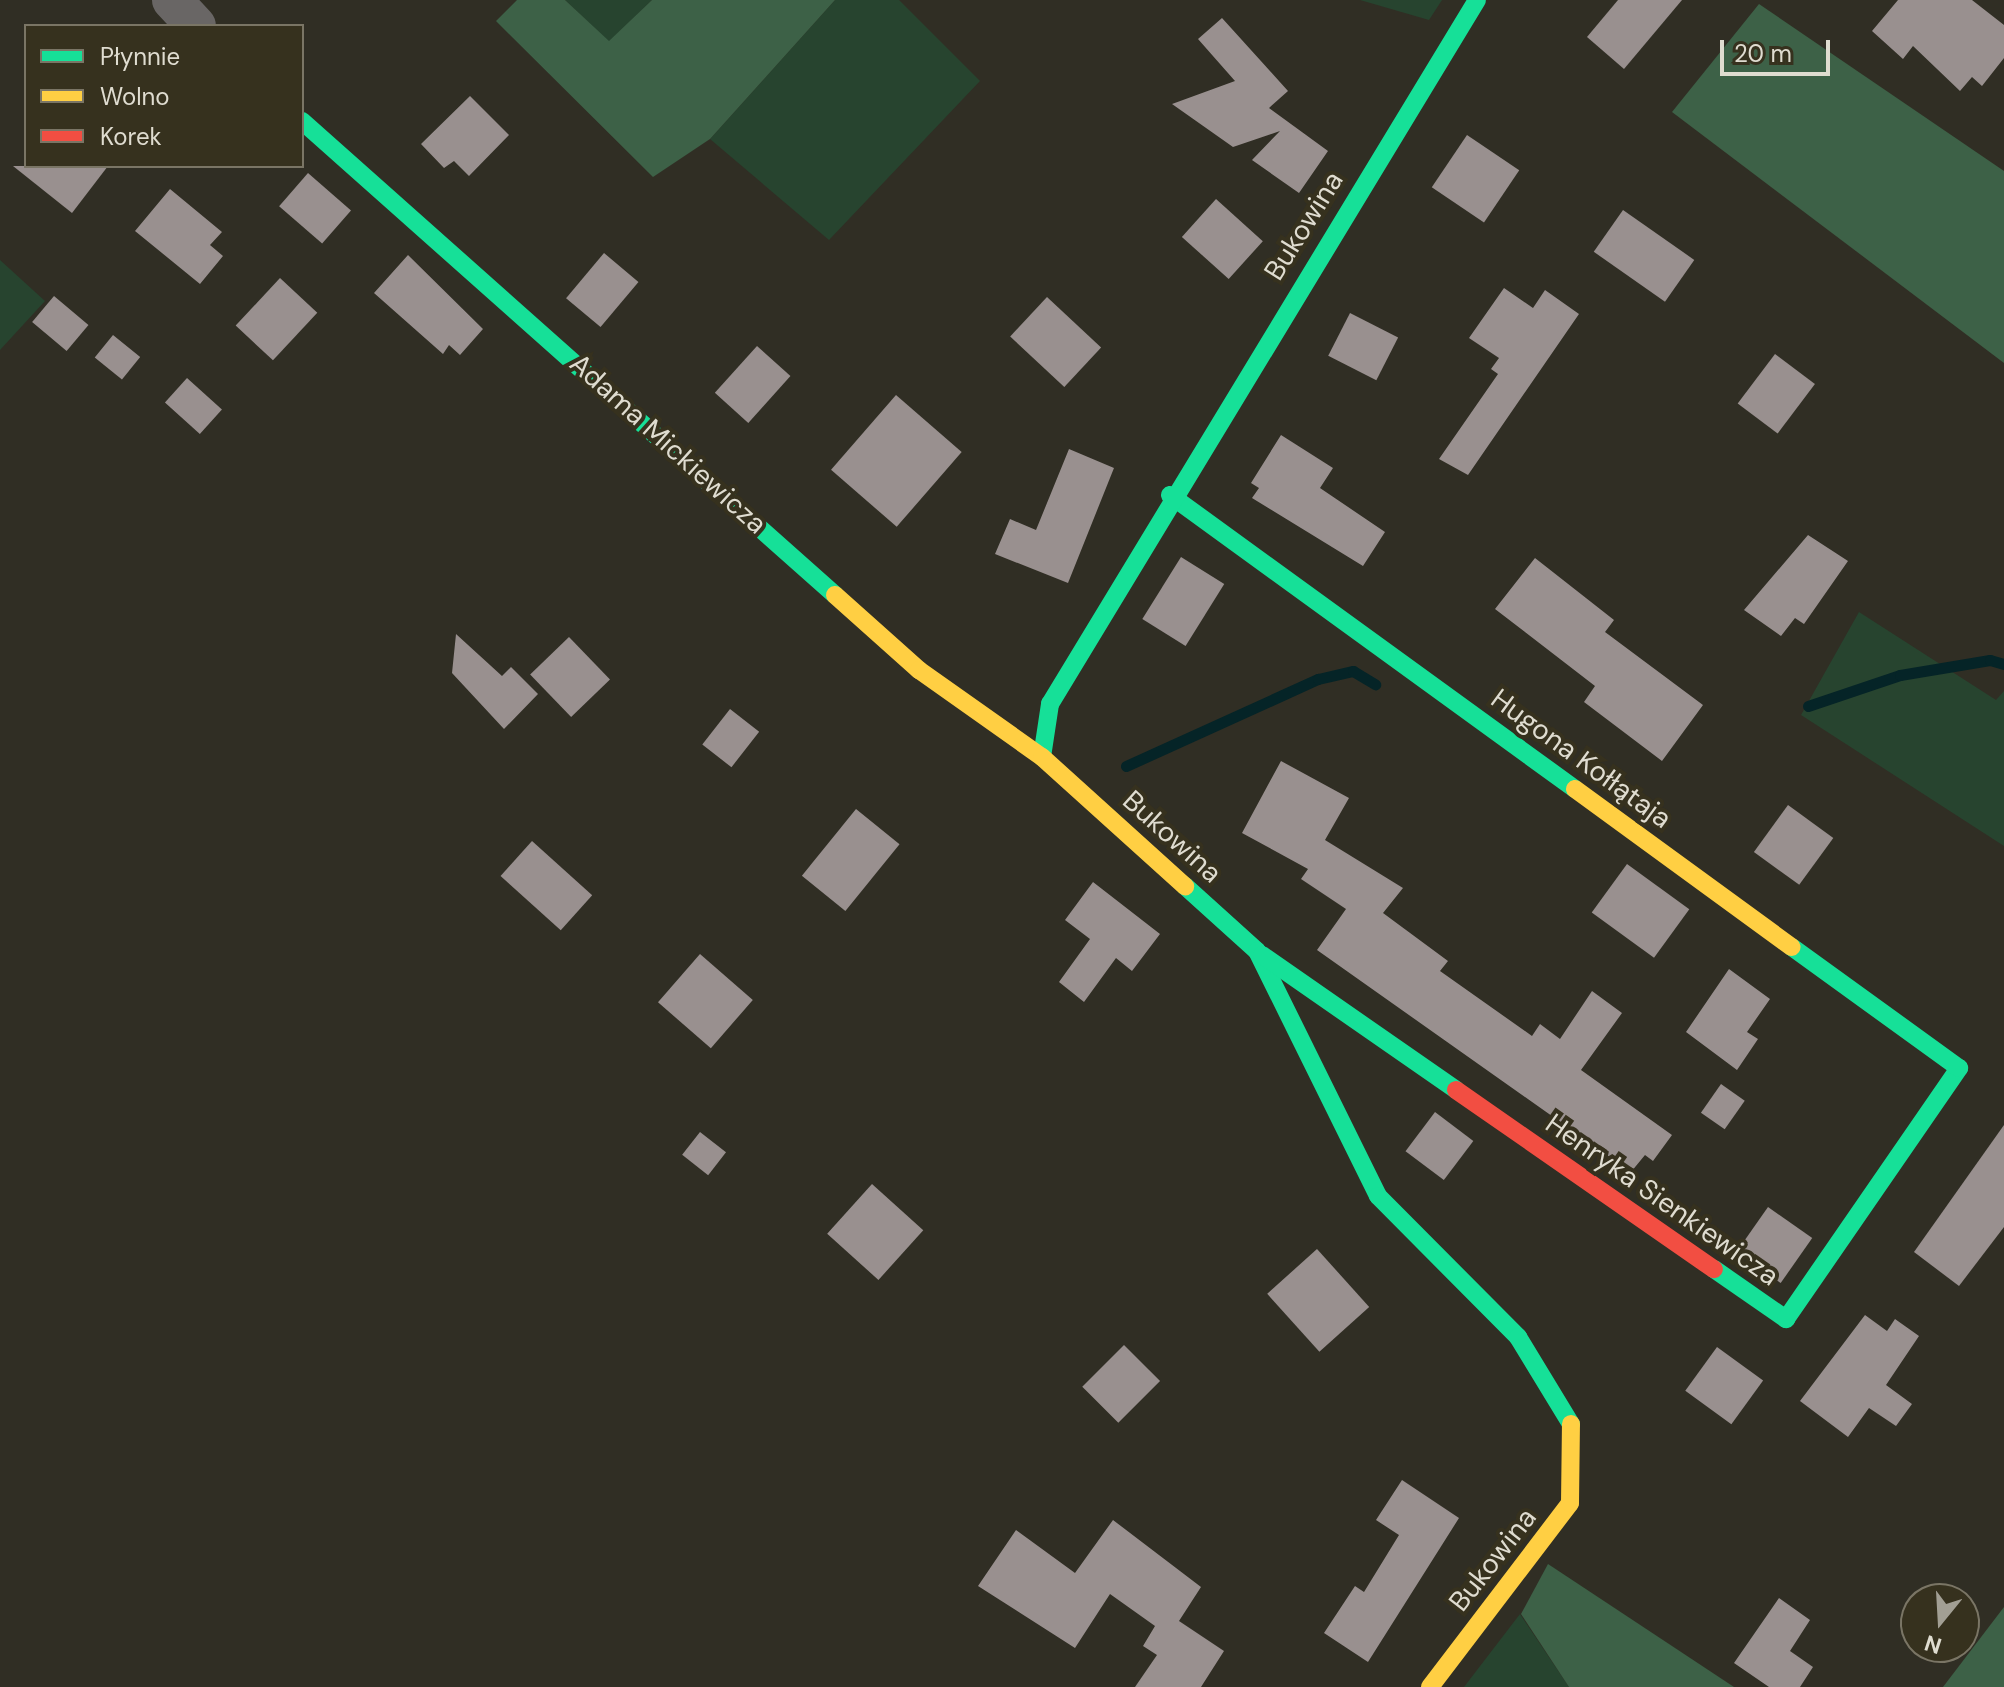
<!DOCTYPE html>
<html>
<head>
<meta charset="utf-8">
<style>
	body { margin:0 }
	#map { position:relative; width:2004px; height:1687px; overflow:hidden; background:#302e24; font-family:"DM Sans",sans-serif }
	div>[style] { position:absolute }
	.green>* { inset:0; background:#27442f }
	.forest>* { inset:0; background:#3d6147 }
	.stream>* { height:11px; margin:-5.5px; padding:0 5.5px; transform-origin:5.5px; border-radius:5.5px; background:#052427 }
	.building>* { inset:0; background:#99908f; transform-origin:0 0 }
	.street>* { height:40px; margin:-20px; padding:0 20px; transform-origin:20px; border-radius:20px; background:#696665 }
	.fast>* { height:18px; margin:-9px; padding:0 9px; transform-origin:9px; border-radius:9px; background:#16e098 }
	.slow>* { height:18px; margin:-9px; padding:0 9px; transform-origin:9px; border-radius:9px; background:#ffcf43 }
	.jam>* { height:18px; margin:-9px; padding:0 9px; transform-origin:9px; border-radius:9px; background:#f24e42 }
	span { translate:-50% -50%; white-space:nowrap; text-align:center; line-height:1.15; -webkit-text-stroke:8px #36311e; paint-order:stroke }
	.street-label { font-size:28px; color:#dfdcd0 }
	.legend { position:absolute; left:24px; top:24px; width:280px; height:144px; box-sizing:border-box; background:#36311e; border:2px solid #7a7565; margin:0; padding:10px 14px; list-style:none; font-size:24px; color:#dfdcd0 }
	.legend li { display:flex; align-items:center; gap:16px; height:40px }
	.legend b { width:40px; border:2px solid #7a7565 }
	.north { position:absolute; left:1900px; top:1583px; width:80px; height:80px; box-sizing:border-box; background:#36311e; border:2px solid #7a7565; border-radius:50%; rotate:198deg; font-size:22px; font-weight:700; line-height:32px; text-align:center; color:#dfdcd0 }
	.north::after { content:''; display:block; margin:auto; width:28px; height:36px; background:#a29f94; clip-path:polygon(50% 0,100% 100%,50% 72%,0 100%) }
	.scale { position:absolute; left:1720px; top:40px; width:110px; height:36px; box-sizing:border-box; border:4px solid #dfdcd0; border-top:0; padding-left:10px; font-size:24px; line-height:28px; white-space:nowrap; color:#dfdcd0; -webkit-text-stroke:6px #36311e; paint-order:stroke }
</style>
</head>
<body>
<div id="map">
	<div class="green">
		<div style="clip-path:polygon(565px 0,652px 0,609px 42px)"></div>
		<div style="clip-path:polygon(835px 0,899px 0,980px 81px,829px 240px,710px 139px)"></div>
		<div style="clip-path:polygon(1360px 0,1442px 0,1429px 20px)"></div>
		<div style="clip-path:polygon(0 260px,45px 301px,0 350px)"></div>
		<div style="clip-path:polygon(1859px 612px,1996px 700px,2004px 691px,2004px 846px,1801px 715px)"></div>
		<div style="clip-path:polygon(1520px 1614px,1569px 1687px,1464px 1687px)"></div>
	</div>
	<div class="forest">
		<div style="clip-path:polygon(517px 0,565px 0,609px 41px,652px 0,835px 0,710px 139px,653px 177px,496px 21px)"></div>
		<div style="clip-path:polygon(1759px 4px,2004px 171px,2004px 363px,1672px 112px)"></div>
		<div style="clip-path:polygon(1548px 1564px,1734px 1687px,1569px 1687px,1521px 1614px)"></div>
		<div style="clip-path:polygon(2004px 1607px,2004px 1687px,1943px 1687px)"></div>
	</div>
	<div class="stream">
		<div style="left:1808px;top:706px;width:97px;rotate:-18.6deg"></div>
		<div style="left:1900px;top:675px;width:91px;rotate:-9.5deg"></div>
		<div style="left:1990px;top:660px;width:15px;rotate:16deg"></div>
		<div style="left:1126px;top:766px;width:211px;rotate:-24.4deg"></div>
		<div style="left:1318px;top:679px;width:36px;rotate:-13deg"></div>
		<div style="left:1353px;top:671px;width:26px;rotate:31deg"></div>
	</div>
	<div class="building">
		<div style="clip-path:polygon(1618px 0,1682px 0,1624px 69px,1587px 37px)"></div>
		<div style="clip-path:polygon(1898px 0,1972px 0,2004px 25px,2004px 58px,1982px 86px,1972px 77px,1960px 91px,1913px 46px,1903px 59px,1872px 31px)"></div>
		<div style="clip-path:polygon(1222px 18px,1288px 91px,1269px 108px,1328px 151px,1299px 193px,1252px 160px,1280px 131px,1233px 147px,1172px 104px,1235px 81px,1198px 39px)"></div>
		<div style="clip-path:polygon(470px 96px,509px 135px,469px 176px,454px 161px,444px 168px,421px 144px)"></div>
		<div style="left:1467px;top:135px;width:63px;height:63px;rotate:34deg"></div>
		<div style="clip-path:polygon(13px 166px,108px 166px,72px 213px)"></div>
		<div style="left:308px;top:173px;width:57px;height:44px;rotate:41deg"></div>
		<div style="clip-path:polygon(170px 189px,222px 232px,210px 245px,223px 256px,200px 284px,135px 231px)"></div>
		<div style="left:1216px;top:199px;width:63px;height:51px;rotate:42deg"></div>
		<div style="left:1623px;top:210px;width:87px;height:51px;rotate:35deg"></div>
		<div style="left:604px;top:253px;width:45px;height:59px;rotate:40deg"></div>
		<div style="clip-path:polygon(408px 255px,483px 329px,460px 355px,449px 345px,443px 354px,374px 293px)"></div>
		<div style="left:280px;top:278px;width:51px;height:65px;rotate:43deg"></div>
		<div style="clip-path:polygon(1504px 288px,1533px 308px,1545px 290px,1579px 314px,1468px 475px,1439px 459px,1498px 374px,1491px 369px,1499px 358px,1469px 338px)"></div>
		<div style="left:54px;top:296px;width:45px;height:34px;rotate:40deg"></div>
		<div style="left:1047px;top:297px;width:74px;height:54px;rotate:43deg"></div>
		<div style="left:1350px;top:313px;width:54px;height:48px;rotate:27deg"></div>
		<div style="left:113px;top:335px;width:35px;height:29px;rotate:39deg"></div>
		<div style="left:757px;top:346px;width:45px;height:63px;rotate:42deg"></div>
		<div style="left:1775px;top:354px;width:50px;height:62px;rotate:37deg"></div>
		<div style="left:187px;top:378px;width:47px;height:33px;rotate:42deg"></div>
		<div style="left:896px;top:395px;width:87px;height:99px;rotate:41deg"></div>
		<div style="clip-path:polygon(1281px 435px,1333px 468px,1320px 488px,1385px 532px,1363px 566px,1252px 498px,1259px 488px,1251px 483px)"></div>
		<div style="clip-path:polygon(1069px 449px,1114px 468px,1068px 583px,995px 554px,1010px 519px,1036px 530px)"></div>
		<div style="clip-path:polygon(1808px 535px,1848px 561px,1804px 624px,1795px 618px,1781px 636px,1744px 610px)"></div>
		<div style="left:1181px;top:557px;width:51px;height:73px;rotate:32deg"></div>
		<div style="clip-path:polygon(1535px 558px,1614px 620px,1605px 632px,1703px 705px,1662px 761px,1584px 702px,1595px 686px,1495px 609px)"></div>
		<div style="clip-path:polygon(456px 634px,502px 676px,511px 667px,538px 694px,504px 729px,452px 673px)"></div>
		<div style="left:569px;top:637px;width:59px;height:54px;rotate:46deg"></div>
		<div style="left:730px;top:709px;width:37px;height:45px;rotate:38deg"></div>
		<div style="clip-path:polygon(1281px 761px,1349px 798px,1325px 840px,1403px 888px,1383px 913px,1448px 961px,1440px 971px,1532px 1036px,1540px 1024px,1560px 1039px,1592px 991px,1622px 1013px,1581px 1070px,1672px 1135px,1653px 1161px,1645px 1155px,1631px 1172px,1317px 950px,1346px 909px,1301px 879px,1308px 869px,1242px 833px)"></div>
		<div style="left:1788px;top:805px;width:56px;height:58px;rotate:36deg"></div>
		<div style="left:856px;top:809px;width:56px;height:86px;rotate:39deg"></div>
		<div style="left:532px;top:841px;width:81px;height:47px;rotate:42deg"></div>
		<div style="left:1627px;top:864px;width:77px;height:60px;rotate:36deg"></div>
		<div style="clip-path:polygon(1093px 882px,1160px 934px,1132px 971px,1116px 958px,1084px 1002px,1059px 982px,1090px 939px,1065px 920px)"></div>
		<div style="left:700px;top:954px;width:70px;height:64px;rotate:41deg"></div>
		<div style="clip-path:polygon(1729px 969px,1770px 999px,1747px 1032px,1758px 1039px,1737px 1070px,1686px 1032px)"></div>
		<div style="left:1721px;top:1084px;width:29px;height:35px;rotate:35deg"></div>
		<div style="left:1435px;top:1112px;width:48px;height:49px;rotate:37deg"></div>
		<div style="clip-path:polygon(2004px 1125px,2004px 1227px,1959px 1286px,1914px 1252px)"></div>
		<div style="left:700px;top:1132px;width:33px;height:29px;rotate:38deg"></div>
		<div style="left:872px;top:1184px;width:69px;height:67px;rotate:42deg"></div>
		<div style="left:1768px;top:1207px;width:54px;height:55px;rotate:35deg"></div>
		<div style="left:1317px;top:1249px;width:78px;height:67px;rotate:48deg"></div>
		<div style="clip-path:polygon(1865px 1315px,1887px 1331px,1895px 1319px,1919px 1336px,1886px 1385px,1912px 1404px,1896px 1426px,1869px 1408px,1848px 1437px,1800px 1401px)"></div>
		<div style="left:1124px;top:1345px;width:51px;height:59px;rotate:45deg"></div>
		<div style="left:1717px;top:1347px;width:57px;height:54px;rotate:36deg"></div>
		<div style="clip-path:polygon(1402px 1480px,1459px 1518px,1368px 1662px,1324px 1633px,1355px 1586px,1364px 1592px,1399px 1535px,1376px 1520px)"></div>
		<div style="clip-path:polygon(1113px 1520px,1201px 1587px,1179px 1621px,1224px 1651px,1201px 1687px,1135px 1687px,1157px 1655px,1143px 1646px,1155px 1626px,1110px 1594px,1075px 1648px,978px 1586px,1016px 1530px,1075px 1573px)"></div>
		<div style="clip-path:polygon(1779px 1598px,1810px 1620px,1790px 1651px,1813px 1667px,1800px 1687px,1769px 1687px,1734px 1663px)"></div>
	</div>
	<div class="street">
		<div style="left:172px;top:0;width:35px;rotate:47deg"></div>
	</div>
	<div class="fast">
		<div style="left:302px;top:121px;width:713px;rotate:41.65deg"></div>
		<div style="left:1170px;top:495px;width:500px;rotate:35.98deg"></div>
		<div style="left:1042px;top:757px;width:54px;rotate:-81.4deg"></div>
		<div style="left:1050px;top:704px;width:823px;rotate:-58.76deg"></div>
		<div style="left:1185px;top:886px;width:97px;rotate:42.1deg"></div>
		<div style="left:1257px;top:951px;width:273px;rotate:63.7deg"></div>
		<div style="left:1378px;top:1196px;width:199px;rotate:45.2deg"></div>
		<div style="left:1518px;top:1337px;width:102px;rotate:58.7deg"></div>
		<div style="left:1262px;top:955px;width:236px;rotate:34.8deg"></div>
		<div style="left:1714px;top:1269px;width:88px;rotate:34.8deg"></div>
		<div style="left:1786px;top:1319px;width:305px;rotate:-55.4deg"></div>
		<div style="left:1959px;top:1068px;width:206px;rotate:-144.1deg"></div>
	</div>
	<div class="slow">
		<div style="left:835px;top:595px;width:113px;rotate:41.8deg"></div>
		<div style="left:919px;top:670px;width:151px;rotate:35.3deg"></div>
		<div style="left:1042px;top:757px;width:193px;rotate:42.1deg"></div>
		<div style="left:1575px;top:789px;width:268px;rotate:36.1deg"></div>
		<div style="left:1430px;top:1687px;width:231px;rotate:-52.7deg"></div>
		<div style="left:1570px;top:1503px;width:79px;rotate:-89.3deg"></div>
	</div>
	<div class="jam">
		<div style="left:1456px;top:1090px;width:314px;rotate:34.8deg"></div>
	</div>
	<div class="street-label">
		<span style="left:1304px;top:226px;rotate:-58deg">Bukowina</span>
		<span style="left:668px;top:444px;rotate:42deg">Adama Mickiewicza</span>
		<span style="left:1581px;top:759px;rotate:36deg">Hugona Kołłątaja</span>
		<span style="left:1172px;top:837px;rotate:42deg">Bukowina</span>
		<span style="left:1662px;top:1200px;rotate:35deg">Henryka Sienkiewicza</span>
		<span style="left:1493px;top:1560px;rotate:-52deg">Bukowina</span>
	</div>
	<ul class="legend">
	<li><b style="height:10px;background:#16e098"></b>Płynnie</li>
	<li><b style="height:10px;background:#ffcf43"></b>Wolno</li>
	<li><b style="height:10px;background:#f24e42"></b>Korek</li>
	</ul>
	<div class="north">N</div>
	<div class="scale">20 m</div>
</div>
</body>
</html>
